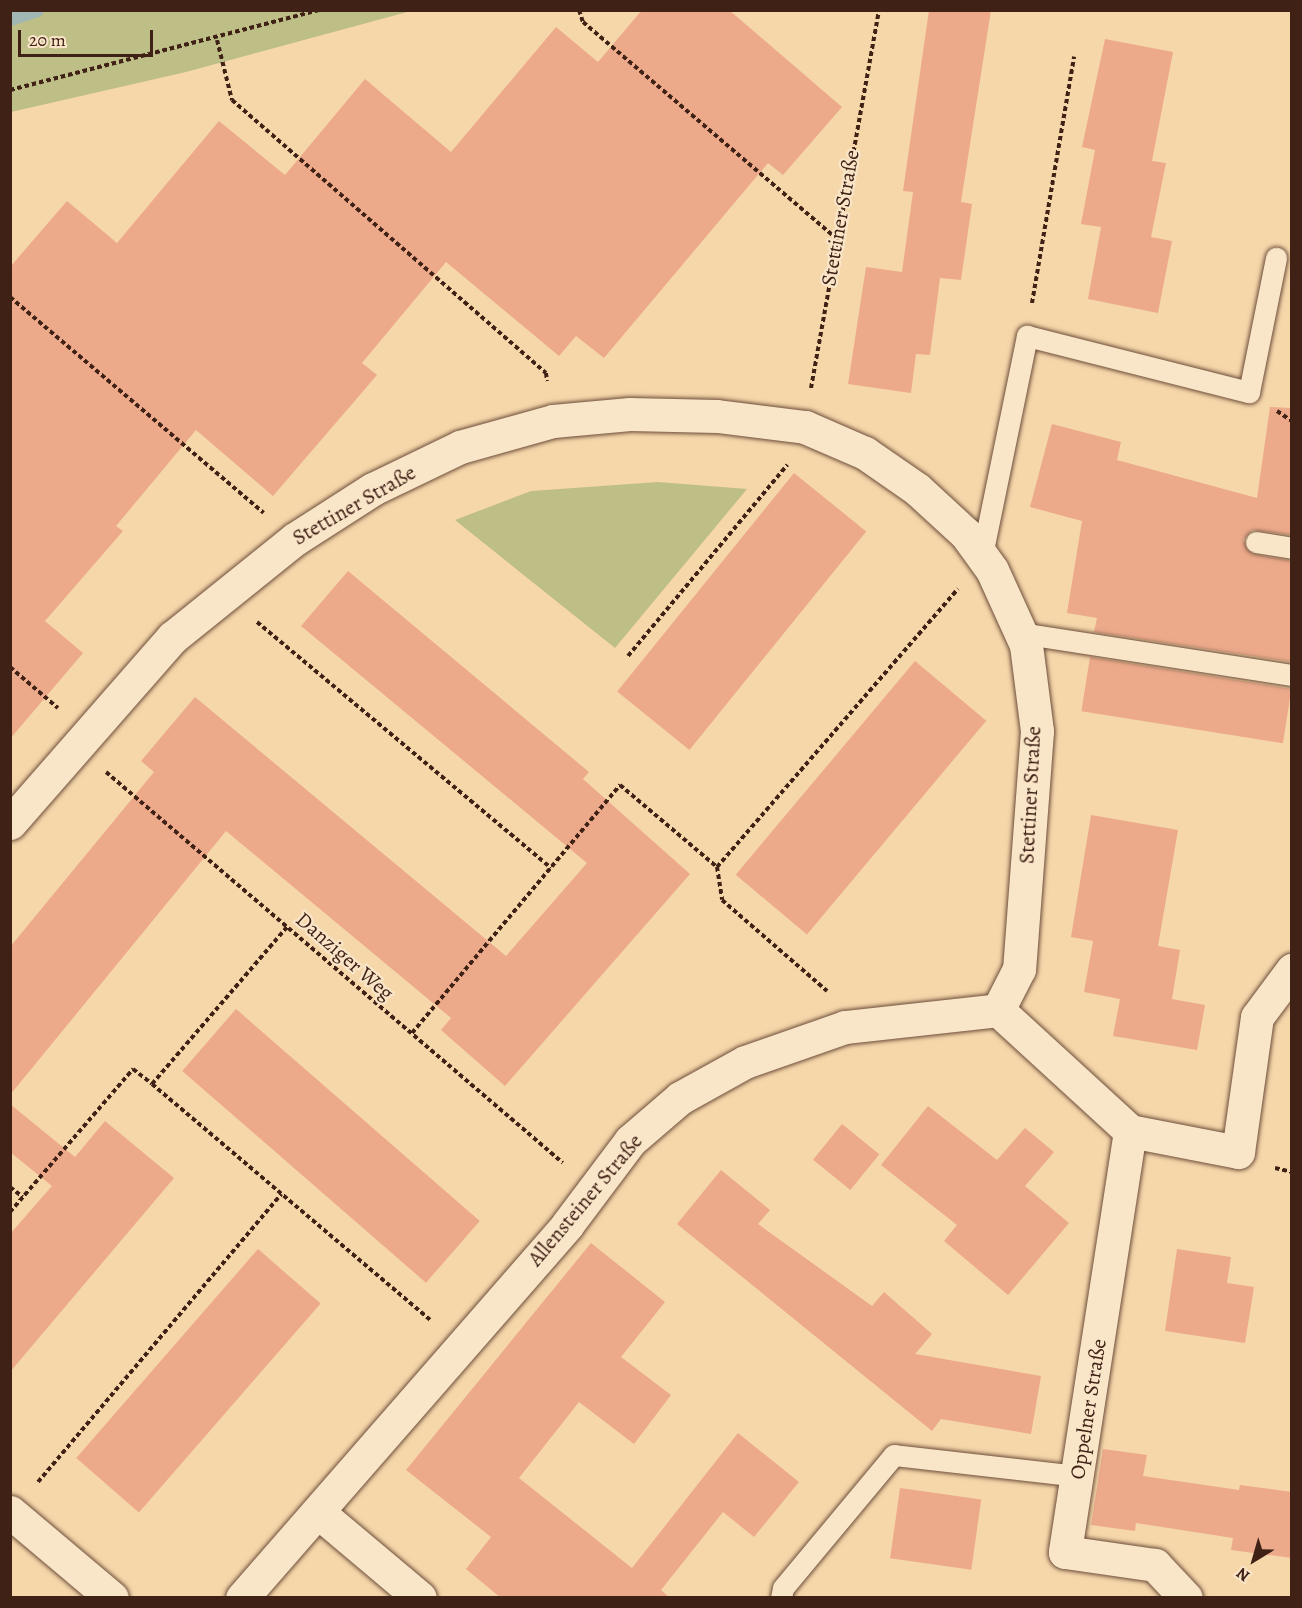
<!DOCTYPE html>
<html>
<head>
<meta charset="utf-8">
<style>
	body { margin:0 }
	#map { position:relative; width:1302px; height:1608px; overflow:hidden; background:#f6d7aa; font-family:Alegreya,serif }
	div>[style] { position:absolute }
	.green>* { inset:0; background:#bebe87 }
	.stream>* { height:14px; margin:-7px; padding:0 7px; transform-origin:7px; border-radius:7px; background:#a1b7b4 }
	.building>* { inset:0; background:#ecaa8b; transform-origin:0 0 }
	.path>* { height:4px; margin-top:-2px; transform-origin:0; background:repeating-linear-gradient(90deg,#3f2116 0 4.5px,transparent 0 7.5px) }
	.roads { filter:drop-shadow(0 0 2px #6d4e3b) drop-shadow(0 0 2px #6d4e3b) }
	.lane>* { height:21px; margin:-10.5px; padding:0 10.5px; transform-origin:10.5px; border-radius:10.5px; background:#f9e5c8 }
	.street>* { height:33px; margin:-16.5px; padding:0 16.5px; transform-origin:16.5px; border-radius:16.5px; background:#f9e5c8 }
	span { translate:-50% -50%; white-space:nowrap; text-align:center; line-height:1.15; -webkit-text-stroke:4.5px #f9e5c8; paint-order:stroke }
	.street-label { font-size:21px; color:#3f2116 }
	.frame { position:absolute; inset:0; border:12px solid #3f2116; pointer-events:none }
	.north { position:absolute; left:1224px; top:1530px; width:60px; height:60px; -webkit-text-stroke:4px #f9e5c8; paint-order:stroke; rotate:217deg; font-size:16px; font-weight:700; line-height:24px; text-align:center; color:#3f2116 }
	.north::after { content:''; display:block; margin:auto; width:21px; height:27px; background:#3f2116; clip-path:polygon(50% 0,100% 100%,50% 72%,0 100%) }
	.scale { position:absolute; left:18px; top:30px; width:135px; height:27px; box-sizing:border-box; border:3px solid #3f2116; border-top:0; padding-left:8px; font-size:18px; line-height:21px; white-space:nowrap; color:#3f2116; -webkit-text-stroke:4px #f9e5c8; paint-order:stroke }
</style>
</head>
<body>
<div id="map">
	<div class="green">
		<div style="clip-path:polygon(10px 11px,11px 10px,411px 11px,186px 72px,11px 112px)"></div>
		<div style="clip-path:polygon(658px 482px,747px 489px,615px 648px,455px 520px,531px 491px)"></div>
	</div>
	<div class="stream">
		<div style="left:10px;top:19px;width:28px;rotate:-18deg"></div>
	</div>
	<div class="building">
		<div style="clip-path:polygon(642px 10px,729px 10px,842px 107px,783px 175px,768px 163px,604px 358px,576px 336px,559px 356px,446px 262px,362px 363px,377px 375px,273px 496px,196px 430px,116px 526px,123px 531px,45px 621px,83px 653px,10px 739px,10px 267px,67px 201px,117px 243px,219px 121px,285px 175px,365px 79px,451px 152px,556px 27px,598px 62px)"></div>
		<div style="clip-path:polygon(929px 10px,991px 10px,961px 202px,972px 204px,961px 280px,940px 278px,930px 355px,916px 354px,911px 393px,848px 384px,866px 267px,902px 272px,913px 192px,903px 191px)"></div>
		<div style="clip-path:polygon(1105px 39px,1173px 52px,1152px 161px,1166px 163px,1151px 237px,1172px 241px,1158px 313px,1088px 299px,1101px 227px,1081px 224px,1095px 150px,1082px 147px)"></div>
		<div style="clip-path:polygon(1270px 407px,1292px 408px,1292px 535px,1252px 530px,1243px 540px,1253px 554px,1292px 561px,1292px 662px,1094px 632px,1097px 618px,1067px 613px,1082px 521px,1030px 507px,1052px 424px,1121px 442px,1117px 460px,1257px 498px)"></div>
		<div style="left:794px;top:473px;width:93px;height:281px;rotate:39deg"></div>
		<div style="clip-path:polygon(348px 571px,589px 772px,583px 779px,690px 874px,505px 1086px,441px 1030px,451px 1018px,226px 831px,10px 1095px,10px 947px,154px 772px,141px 761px,195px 697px,506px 956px,587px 863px,301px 626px)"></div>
		<div style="left:1090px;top:657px;width:204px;height:55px;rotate:9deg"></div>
		<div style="left:915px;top:661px;width:93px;height:279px;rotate:40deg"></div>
		<div style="clip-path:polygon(1091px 815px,1178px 830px,1158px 946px,1180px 950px,1172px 999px,1205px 1005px,1197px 1050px,1113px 1036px,1120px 999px,1084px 992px,1093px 941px,1071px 937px)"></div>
		<div style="left:236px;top:1009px;width:323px;height:82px;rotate:41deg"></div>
		<div style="clip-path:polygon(10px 1104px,75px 1157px,105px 1121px,174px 1178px,10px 1372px,10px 1234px,52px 1186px,10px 1152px)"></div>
		<div style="clip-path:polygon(928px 1106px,997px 1160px,1025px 1128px,1054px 1152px,1025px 1186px,1069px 1223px,1008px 1295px,944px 1241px,957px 1225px,881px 1165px)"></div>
		<div style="left:842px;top:1124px;width:48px;height:46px;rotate:39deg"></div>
		<div style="clip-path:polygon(721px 1170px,770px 1210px,758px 1224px,872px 1306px,884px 1292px,932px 1334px,915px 1354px,1041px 1376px,1031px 1434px,941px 1419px,932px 1431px,677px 1224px)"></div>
		<div style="clip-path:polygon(591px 1243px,665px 1302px,621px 1357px,671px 1395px,634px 1444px,579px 1402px,519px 1478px,632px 1568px,738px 1433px,799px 1482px,754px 1537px,723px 1512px,661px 1590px,670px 1598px,501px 1598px,466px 1569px,491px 1537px,406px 1470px)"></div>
		<div style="left:258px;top:1249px;width:83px;height:277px;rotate:41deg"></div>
		<div style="clip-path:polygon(1177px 1249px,1231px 1257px,1227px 1283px,1254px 1287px,1245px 1343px,1165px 1331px)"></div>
		<div style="clip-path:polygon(1103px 1449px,1147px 1455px,1143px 1476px,1239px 1490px,1240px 1485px,1292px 1492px,1292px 1558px,1231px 1550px,1233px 1538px,1136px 1523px,1135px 1531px,1091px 1525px)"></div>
		<div style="left:900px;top:1488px;width:82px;height:71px;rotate:8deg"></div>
	</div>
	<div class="path">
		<div style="left:579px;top:10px;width:13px;rotate:72deg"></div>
		<div style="left:583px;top:22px;width:331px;rotate:40.5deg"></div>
		<div style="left:217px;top:40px;width:62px;rotate:76deg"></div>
		<div style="left:232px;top:100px;width:416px;rotate:41deg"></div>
		<div style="left:546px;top:373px;width:8px;rotate:83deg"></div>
		<div style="left:10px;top:90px;width:320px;rotate:-14.5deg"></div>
		<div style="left:10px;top:297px;width:333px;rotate:40.4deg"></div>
		<div style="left:1032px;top:303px;width:250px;rotate:-80.3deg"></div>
		<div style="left:811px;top:388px;width:384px;rotate:-79.8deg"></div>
		<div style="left:1277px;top:411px;width:18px;rotate:34deg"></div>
		<div style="left:257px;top:622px;width:383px;rotate:39.9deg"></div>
		<div style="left:628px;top:656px;width:249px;rotate:-50.2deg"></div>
		<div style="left:10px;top:667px;width:63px;rotate:40.5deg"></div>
		<div style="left:106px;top:772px;width:601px;rotate:40.55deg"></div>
		<div style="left:717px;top:867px;width:368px;rotate:-49.1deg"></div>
		<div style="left:412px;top:1033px;width:324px;rotate:-50deg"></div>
		<div style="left:620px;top:785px;width:127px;rotate:40.2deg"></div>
		<div style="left:717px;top:867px;width:33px;rotate:81deg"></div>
		<div style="left:722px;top:900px;width:139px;rotate:40.9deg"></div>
		<div style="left:152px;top:1084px;width:365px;rotate:40.3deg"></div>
		<div style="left:1275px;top:1168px;width:17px;rotate:13deg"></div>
		<div style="left:10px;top:1187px;width:16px;rotate:38deg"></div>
		<div style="left:10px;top:1212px;width:189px;rotate:-49.3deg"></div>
		<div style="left:133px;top:1069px;width:24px;rotate:38deg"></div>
		<div style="left:152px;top:1084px;width:208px;rotate:-49.3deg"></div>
		<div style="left:38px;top:1482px;width:377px;rotate:-49.8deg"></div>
	</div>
	<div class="roads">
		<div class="lane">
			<div style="left:1256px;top:542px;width:36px;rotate:9deg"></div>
			<div style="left:982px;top:555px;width:224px;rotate:-78.4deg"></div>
			<div style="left:1027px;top:336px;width:229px;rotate:14.2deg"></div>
			<div style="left:1249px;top:392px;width:137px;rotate:-78.6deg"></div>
			<div style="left:1020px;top:633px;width:275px;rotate:8.8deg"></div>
			<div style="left:781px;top:1598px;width:10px;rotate:-79deg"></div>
			<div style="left:783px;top:1588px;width:173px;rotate:-50.2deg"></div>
			<div style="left:894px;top:1455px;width:185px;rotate:6.5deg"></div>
		</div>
		<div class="street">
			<div style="left:10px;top:823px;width:247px;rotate:-48.8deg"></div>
			<div style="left:173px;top:637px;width:156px;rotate:-38.8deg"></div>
			<div style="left:295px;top:539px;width:93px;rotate:-32.7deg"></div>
			<div style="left:373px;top:489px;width:97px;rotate:-25.8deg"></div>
			<div style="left:460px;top:447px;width:97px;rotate:-15.6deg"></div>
			<div style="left:553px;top:421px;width:77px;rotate:-5.2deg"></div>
			<div style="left:630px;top:414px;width:87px;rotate:1.3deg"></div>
			<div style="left:717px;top:416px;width:89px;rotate:7.1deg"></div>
			<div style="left:805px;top:427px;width:65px;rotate:23.4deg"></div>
			<div style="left:865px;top:453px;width:63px;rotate:34.7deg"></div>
			<div style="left:917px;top:489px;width:67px;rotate:42.6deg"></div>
			<div style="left:966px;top:534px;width:44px;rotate:54.2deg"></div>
			<div style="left:992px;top:570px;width:82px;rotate:65.6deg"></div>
			<div style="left:1026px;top:645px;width:87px;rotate:82.7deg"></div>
			<div style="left:1037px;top:731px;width:239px;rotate:94.3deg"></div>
			<div style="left:1019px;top:969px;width:46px;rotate:117.1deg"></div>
			<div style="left:1130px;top:1131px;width:426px;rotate:98.8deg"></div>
			<div style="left:1065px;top:1552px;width:91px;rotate:8.2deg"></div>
			<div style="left:1155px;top:1565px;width:45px;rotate:46.8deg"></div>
			<div style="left:10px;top:1512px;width:133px;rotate:40.1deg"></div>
			<div style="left:318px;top:1512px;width:133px;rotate:40.1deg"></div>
			<div style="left:242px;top:1598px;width:495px;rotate:-48.9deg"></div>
			<div style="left:567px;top:1225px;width:105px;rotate:-53.1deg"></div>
			<div style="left:630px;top:1141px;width:66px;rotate:-40.7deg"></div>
			<div style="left:680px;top:1098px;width:74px;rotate:-29deg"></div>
			<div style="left:745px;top:1062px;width:106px;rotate:-19.3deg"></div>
			<div style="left:845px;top:1027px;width:154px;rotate:-6.3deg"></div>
			<div style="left:998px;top:1010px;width:179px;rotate:42.5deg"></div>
			<div style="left:1130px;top:1131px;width:110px;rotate:11deg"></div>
			<div style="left:1238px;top:1152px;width:136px;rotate:-82deg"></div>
			<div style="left:1257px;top:1017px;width:59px;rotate:-53.3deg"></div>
		</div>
	</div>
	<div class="street-label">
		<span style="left:840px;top:218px;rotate:-80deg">Stettiner Straße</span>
		<span style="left:354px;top:505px;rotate:-30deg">Stettiner Straße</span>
		<span style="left:1030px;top:795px;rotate:-87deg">Stettiner Straße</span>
		<span style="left:345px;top:956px;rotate:41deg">Danziger Weg</span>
		<span style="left:585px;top:1200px;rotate:-50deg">Allensteiner Straße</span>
		<span style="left:1088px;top:1409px;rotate:-81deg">Oppelner Straße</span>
	</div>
	<div class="frame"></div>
	<div class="north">N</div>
	<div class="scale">20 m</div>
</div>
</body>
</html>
